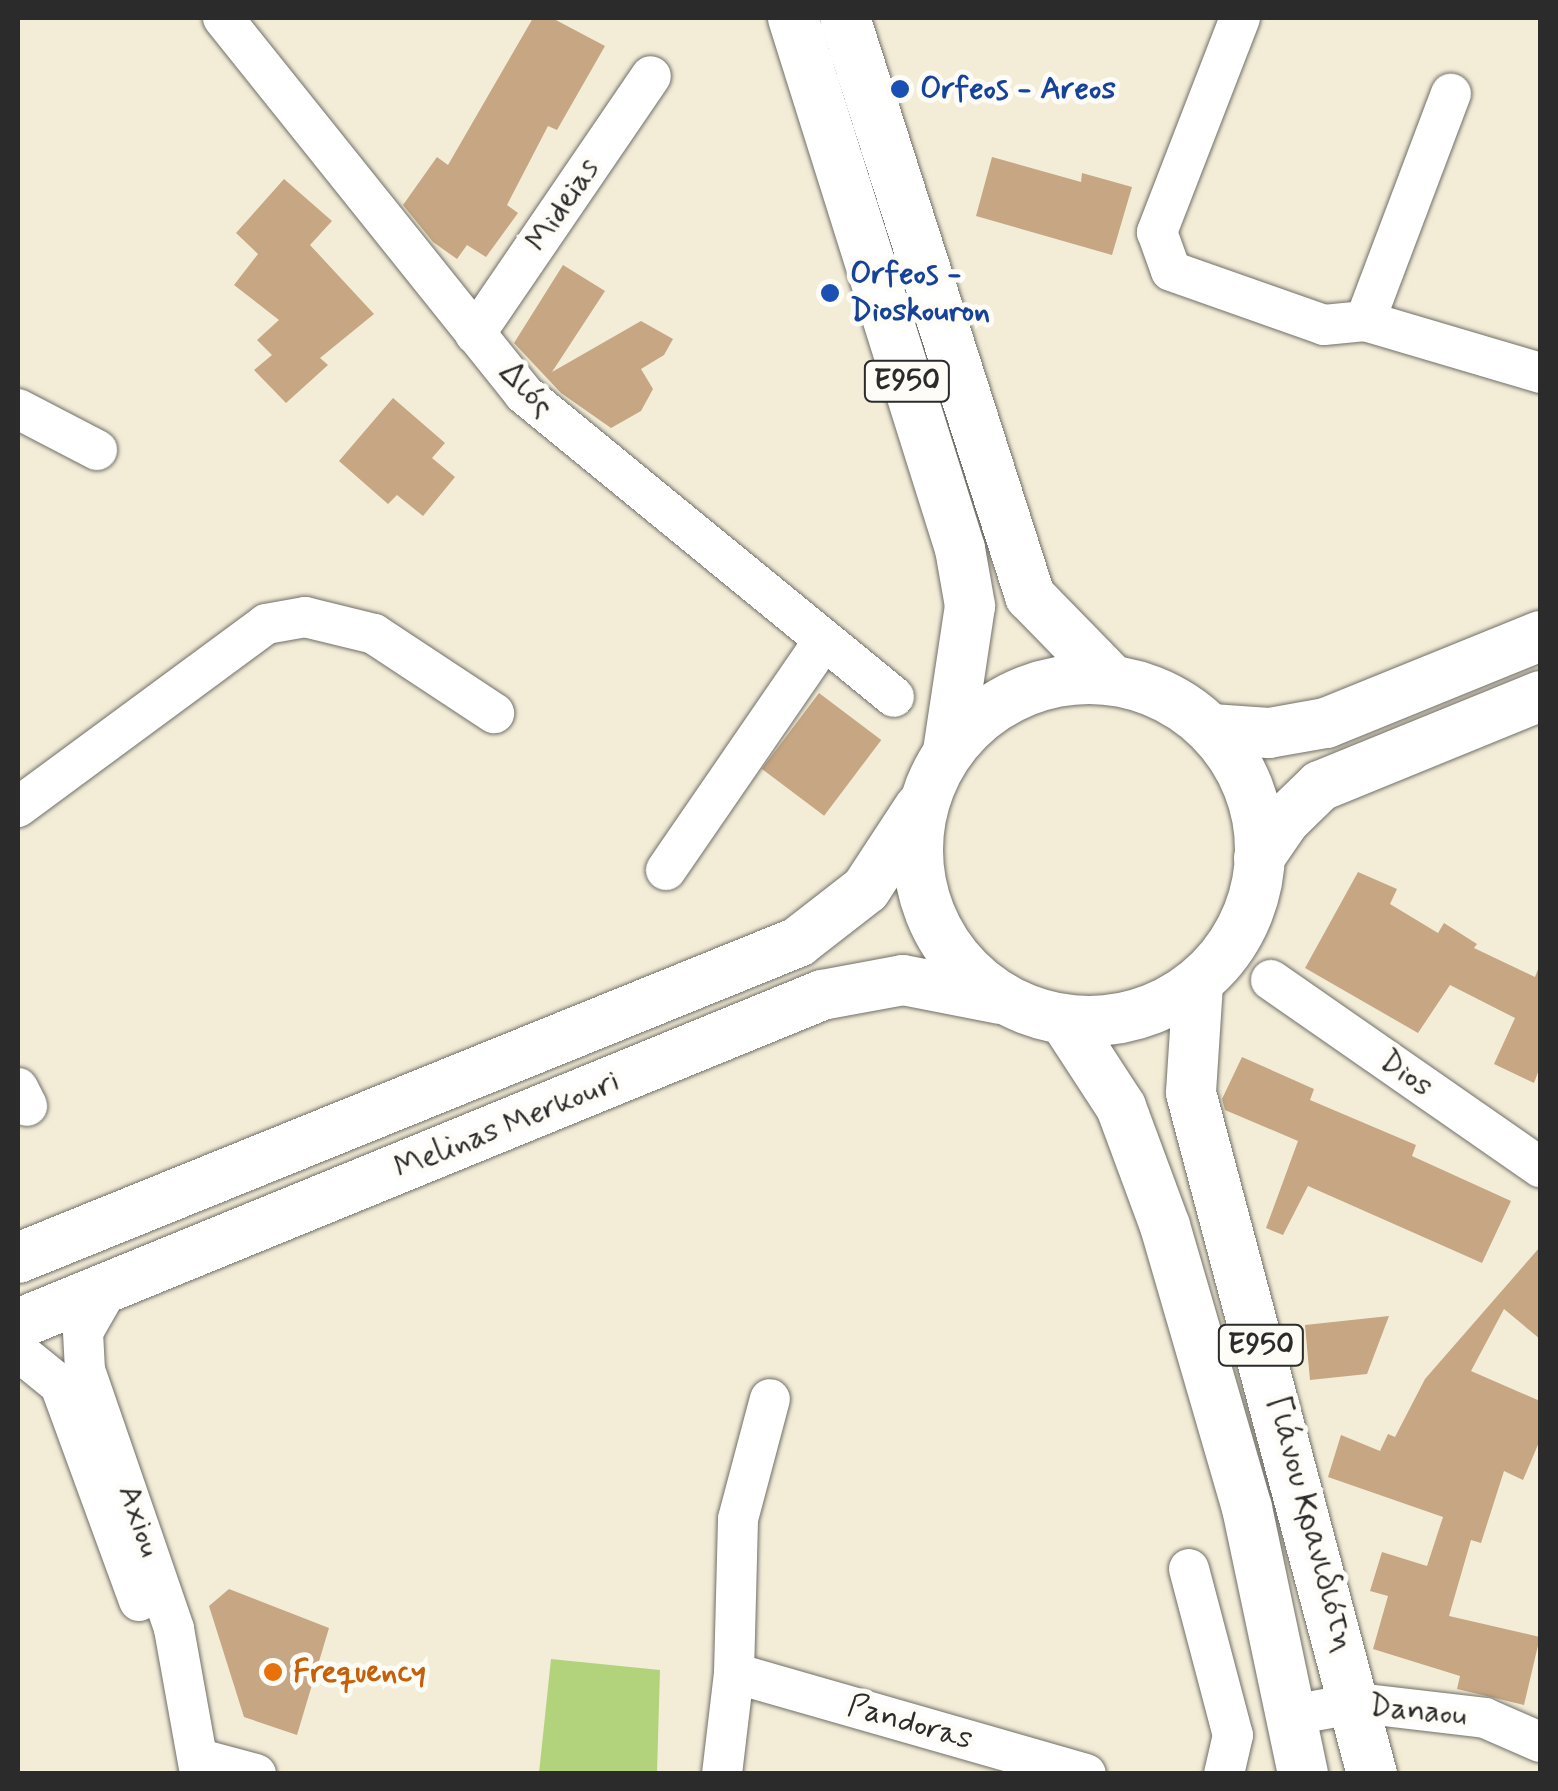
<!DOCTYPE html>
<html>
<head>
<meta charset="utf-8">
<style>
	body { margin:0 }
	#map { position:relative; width:1558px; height:1791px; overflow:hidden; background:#f3edd8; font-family:Mynerve,sans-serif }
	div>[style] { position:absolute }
	.green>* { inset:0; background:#b2d37b }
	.building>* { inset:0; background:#c6a683; transform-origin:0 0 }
	.roads { filter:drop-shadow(0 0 2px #716f68) drop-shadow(0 0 2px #716f68) }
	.minor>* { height:40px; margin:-20px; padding:0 20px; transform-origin:20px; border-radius:20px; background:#fff }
	.major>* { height:50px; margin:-25px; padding:0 25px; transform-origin:25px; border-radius:25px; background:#fff }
	.major>.ring { margin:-25px; padding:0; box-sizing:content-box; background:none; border:50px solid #fff; border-radius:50% }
	.dots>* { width:28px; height:28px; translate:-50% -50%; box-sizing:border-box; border:5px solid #fdfcf7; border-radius:50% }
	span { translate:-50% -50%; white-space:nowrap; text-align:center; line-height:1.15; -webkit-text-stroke:10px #fdfcf7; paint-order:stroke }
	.shield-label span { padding:2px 8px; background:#fdfcf7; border:2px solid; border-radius:8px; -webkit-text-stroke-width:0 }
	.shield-label { font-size:30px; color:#2b2b2b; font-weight:700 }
	.transit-label { font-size:32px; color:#164399; font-weight:700 }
	.left { translate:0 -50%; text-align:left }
	.street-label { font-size:32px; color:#2b2b2b }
	.food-label { font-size:32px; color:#c56008; font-weight:700 }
	.frame { position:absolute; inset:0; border:20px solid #2b2b2b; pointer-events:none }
</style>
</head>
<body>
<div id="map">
	<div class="green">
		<div style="clip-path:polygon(551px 1659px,660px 1670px,657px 1773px,539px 1773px)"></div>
	</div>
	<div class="building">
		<div style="clip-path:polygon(533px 18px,552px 18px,605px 46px,557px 130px,548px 126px,507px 205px,518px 213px,486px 257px,467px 245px,457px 259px,433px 242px,403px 205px,437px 157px,448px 165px)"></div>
		<div style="clip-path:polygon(992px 157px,1081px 182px,1082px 173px,1132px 187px,1112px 255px,976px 216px)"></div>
		<div style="clip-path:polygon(284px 179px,332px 221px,310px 245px,374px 314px,320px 358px,328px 365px,286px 403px,254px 370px,272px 355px,257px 340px,279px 320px,234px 285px,258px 254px,236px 233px)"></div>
		<div style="clip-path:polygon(563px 265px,605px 291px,552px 372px,641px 321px,673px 339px,664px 355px,641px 369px,653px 389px,641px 411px,611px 428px,561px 393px,514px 343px)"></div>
		<div style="clip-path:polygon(393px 398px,445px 443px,432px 458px,455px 477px,423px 516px,397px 495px,388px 504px,339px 461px)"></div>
		<div style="left:819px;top:693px;width:78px;height:95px;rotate:37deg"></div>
		<div style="clip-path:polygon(1358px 872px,1397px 889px,1390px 904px,1438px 933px,1444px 923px,1477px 944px,1474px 948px,1535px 977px,1540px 964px,1540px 1067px,1534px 1083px,1494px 1064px,1515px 1018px,1450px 985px,1418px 1033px,1305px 968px)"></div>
		<div style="clip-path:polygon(1242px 1057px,1314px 1089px,1310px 1100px,1416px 1145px,1412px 1156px,1511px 1201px,1482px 1263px,1308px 1186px,1283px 1235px,1266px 1228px,1298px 1141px,1225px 1110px,1222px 1099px)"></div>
		<div style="clip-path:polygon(1540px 1247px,1540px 1339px,1504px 1309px,1471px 1371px,1540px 1401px,1540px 1440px,1523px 1480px,1504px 1471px,1481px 1543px,1471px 1540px,1449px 1616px,1540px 1637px,1524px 1705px,1457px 1689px,1460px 1676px,1373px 1649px,1388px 1596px,1370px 1591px,1382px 1552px,1427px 1566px,1443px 1517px,1328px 1477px,1341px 1435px,1380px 1451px,1388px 1434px,1395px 1437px,1425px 1379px)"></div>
		<div style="clip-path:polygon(1389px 1316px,1367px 1374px,1310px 1380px,1305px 1325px)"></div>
		<div style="clip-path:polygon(229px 1589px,329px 1628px,297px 1735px,244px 1717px,209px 1606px)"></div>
	</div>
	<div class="roads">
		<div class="minor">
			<div style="left:223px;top:18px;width:482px;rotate:51.3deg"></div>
			<div style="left:524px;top:394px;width:478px;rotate:39.3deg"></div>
			<div style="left:1240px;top:18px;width:230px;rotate:111.2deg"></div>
			<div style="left:1157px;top:232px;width:41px;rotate:70.3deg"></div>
			<div style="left:1171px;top:271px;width:162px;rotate:19.4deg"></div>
			<div style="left:1324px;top:325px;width:41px;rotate:-5.6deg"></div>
			<div style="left:1365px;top:321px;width:183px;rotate:16.5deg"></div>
			<div style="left:1365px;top:321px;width:243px;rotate:-69.3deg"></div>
			<div style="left:475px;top:334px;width:312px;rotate:-55.7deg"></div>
			<div style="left:18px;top:409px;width:89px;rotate:27.4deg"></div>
			<div style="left:18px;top:807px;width:308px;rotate:-36.4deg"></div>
			<div style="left:266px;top:624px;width:40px;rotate:-10deg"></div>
			<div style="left:305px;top:617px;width:71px;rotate:13.8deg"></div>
			<div style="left:374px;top:634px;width:144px;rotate:33.4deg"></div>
			<div style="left:666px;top:870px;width:275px;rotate:-55.5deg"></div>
			<div style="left:1271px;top:980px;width:328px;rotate:34.8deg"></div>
			<div style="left:18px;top:1088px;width:20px;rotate:63deg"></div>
			<div style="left:107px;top:1290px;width:48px;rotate:119.7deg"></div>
			<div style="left:83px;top:1332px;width:38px;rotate:87deg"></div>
			<div style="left:85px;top:1370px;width:274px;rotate:71deg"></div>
			<div style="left:174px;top:1629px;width:147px;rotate:79.8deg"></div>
			<div style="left:18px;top:1351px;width:54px;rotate:39deg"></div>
			<div style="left:60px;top:1385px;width:230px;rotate:69.9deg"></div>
			<div style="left:1189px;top:1569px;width:172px;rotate:75.2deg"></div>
			<div style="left:1233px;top:1735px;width:40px;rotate:103deg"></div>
			<div style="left:734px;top:1673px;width:366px;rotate:16deg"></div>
			<div style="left:1292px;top:1715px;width:67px;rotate:-10.3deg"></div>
			<div style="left:1358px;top:1703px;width:128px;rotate:6.7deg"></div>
			<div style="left:1485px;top:1718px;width:60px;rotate:23.6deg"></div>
			<div style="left:200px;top:1759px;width:58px;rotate:15deg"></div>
			<div style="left:722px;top:1774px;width:102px;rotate:-83.2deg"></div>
			<div style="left:734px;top:1673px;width:154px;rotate:-88.5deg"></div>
			<div style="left:738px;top:1519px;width:124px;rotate:-75.1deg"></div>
		</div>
		<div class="major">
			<div style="left:793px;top:18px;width:557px;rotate:72.54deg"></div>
			<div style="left:960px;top:549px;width:58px;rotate:80deg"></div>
			<div style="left:970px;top:606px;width:148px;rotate:98.6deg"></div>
			<div style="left:845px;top:18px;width:607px;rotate:72.25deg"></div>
			<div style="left:1030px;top:596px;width:117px;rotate:45.7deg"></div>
			<div class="ring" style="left:918px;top:679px;width:292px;height:292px"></div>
			<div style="left:1211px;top:729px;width:58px;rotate:3.9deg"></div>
			<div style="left:1269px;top:733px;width:58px;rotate:-10deg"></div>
			<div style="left:1326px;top:723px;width:231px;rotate:-22.1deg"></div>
			<div style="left:1259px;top:858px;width:46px;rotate:-55.6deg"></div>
			<div style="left:1285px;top:820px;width:49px;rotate:-44.2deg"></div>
			<div style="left:1320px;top:786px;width:238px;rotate:-22.2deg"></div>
			<div style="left:1198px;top:984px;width:109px;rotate:93.7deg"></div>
			<div style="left:1191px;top:1093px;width:705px;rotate:75.12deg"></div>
			<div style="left:1065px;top:1021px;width:103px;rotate:56.9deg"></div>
			<div style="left:1121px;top:1107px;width:127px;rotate:69.7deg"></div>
			<div style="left:1165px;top:1226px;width:294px;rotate:73.8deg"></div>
			<div style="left:1247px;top:1508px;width:272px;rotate:78.1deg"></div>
			<div style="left:18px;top:1258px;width:842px;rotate:-22.05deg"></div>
			<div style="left:798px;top:942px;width:86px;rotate:-37.9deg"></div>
			<div style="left:866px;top:889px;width:97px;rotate:-56.8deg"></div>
			<div style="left:18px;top:1324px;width:869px;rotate:-22.25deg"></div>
			<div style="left:822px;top:995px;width:82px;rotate:-10.5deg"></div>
			<div style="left:903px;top:980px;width:99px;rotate:11.1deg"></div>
		</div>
	</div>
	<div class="dots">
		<div style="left:900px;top:89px;background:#1a4fb4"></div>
		<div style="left:830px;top:293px;background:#1a4fb4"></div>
		<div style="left:273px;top:1672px;background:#e8710a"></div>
	</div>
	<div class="shield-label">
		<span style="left:907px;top:381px">E950</span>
		<span style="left:1261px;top:1345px">E950</span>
	</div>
	<div class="transit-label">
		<span class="left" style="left:920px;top:89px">Orfeos - Areos</span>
		<span class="left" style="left:850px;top:293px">Orfeos -<br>Dioskouron</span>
	</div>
	<div class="street-label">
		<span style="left:563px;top:205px;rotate:-56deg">Mideias</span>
		<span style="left:526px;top:390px;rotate:45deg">Διός</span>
		<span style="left:1406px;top:1074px;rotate:35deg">Dios</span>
		<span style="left:507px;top:1125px;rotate:-22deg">Melinas Merkouri</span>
		<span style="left:139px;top:1521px;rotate:71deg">Axiou</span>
		<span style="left:1310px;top:1524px;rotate:75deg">Γιάνου Κρανιδιότη</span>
		<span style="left:1418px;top:1711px;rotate:6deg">Danaou</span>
		<span style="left:910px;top:1723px;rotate:16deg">Pandoras</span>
	</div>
	<div class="food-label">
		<span class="left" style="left:293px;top:1672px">Frequency</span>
	</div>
	<div class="frame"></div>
</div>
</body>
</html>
